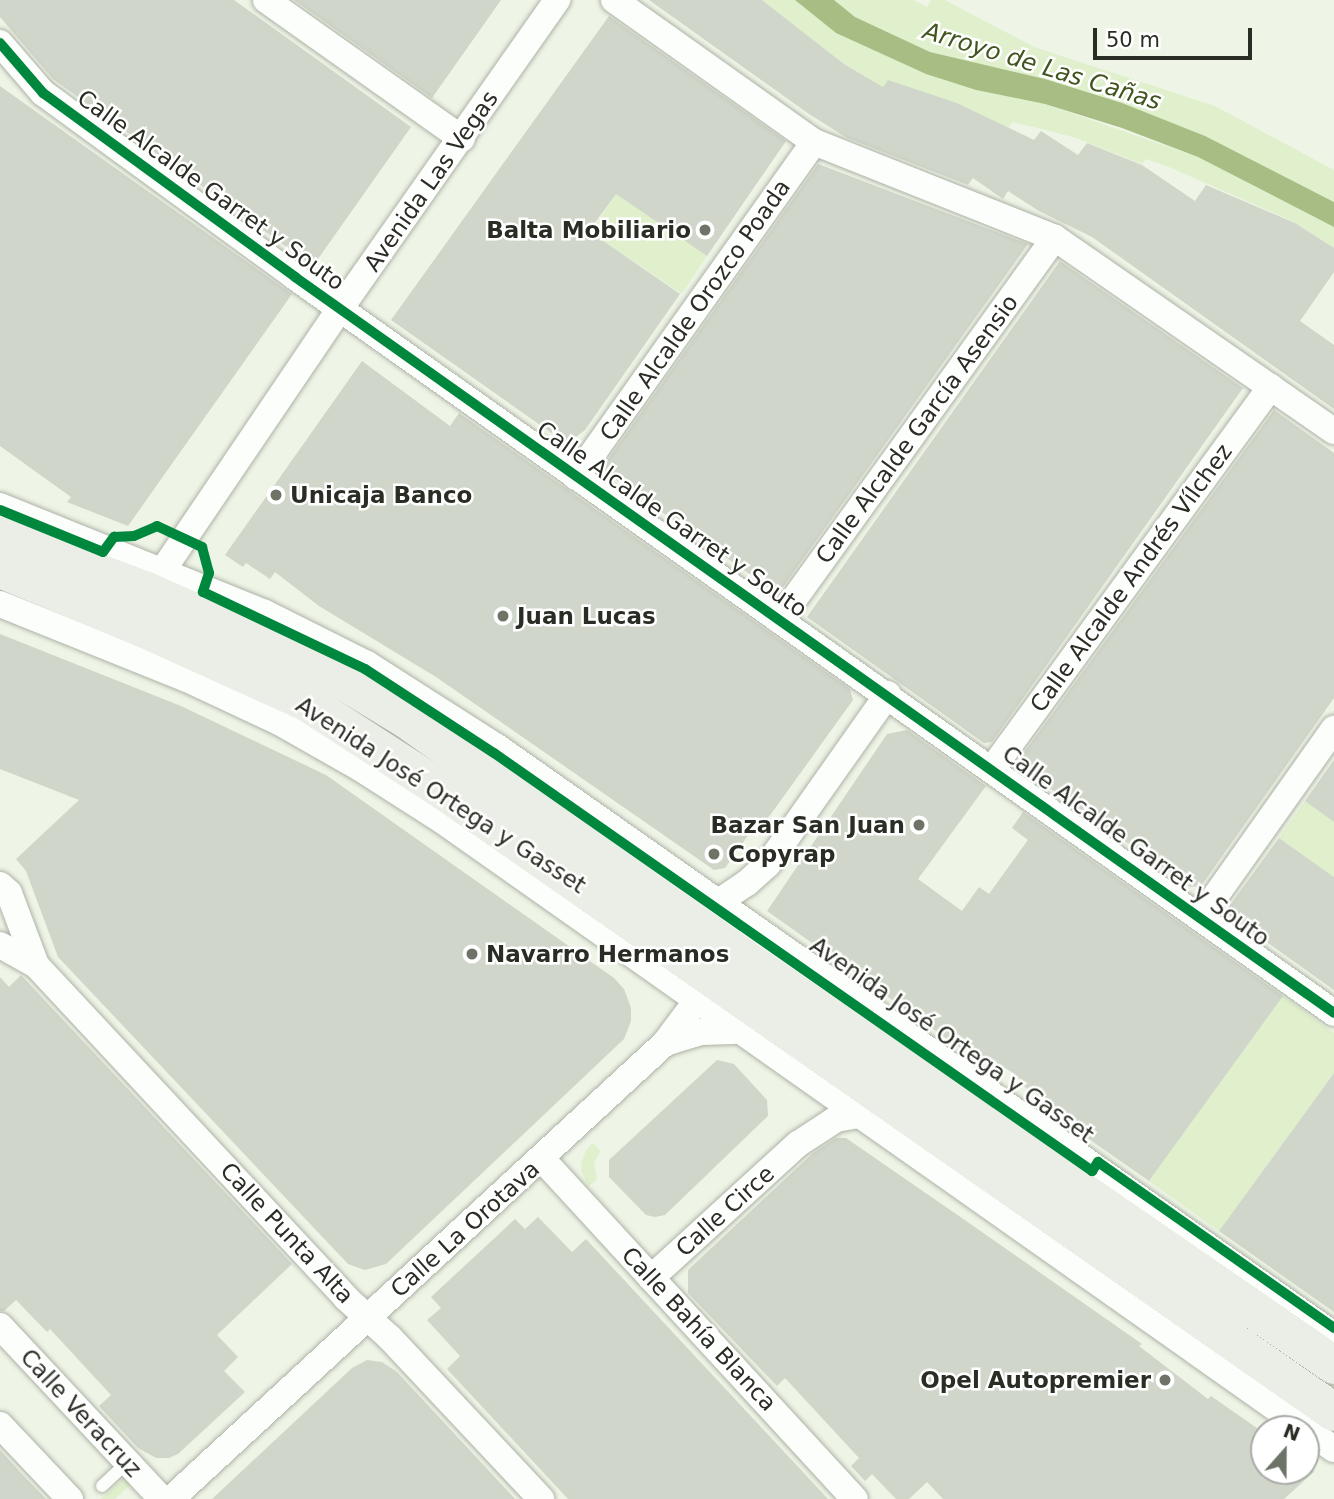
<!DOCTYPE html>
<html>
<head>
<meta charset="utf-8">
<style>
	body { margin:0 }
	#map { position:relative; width:1334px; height:1499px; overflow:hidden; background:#eef5e6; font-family:"DejaVu Sans",sans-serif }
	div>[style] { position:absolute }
	.green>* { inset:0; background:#e0f0cc; transform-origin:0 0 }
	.water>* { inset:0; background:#a7bd83 }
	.building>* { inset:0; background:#d0d6c9 }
	.roads { filter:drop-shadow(0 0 2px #adb2a7) drop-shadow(0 0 2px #adb2a7) }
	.lane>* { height:12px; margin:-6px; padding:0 6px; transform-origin:6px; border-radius:6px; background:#fcfefb }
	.street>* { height:26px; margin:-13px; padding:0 13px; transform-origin:13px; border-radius:13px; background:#fcfefb }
	.primary>* { height:38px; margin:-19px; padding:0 19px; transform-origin:19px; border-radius:19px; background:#ebeee6 }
	.cycleway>* { height:10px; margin:-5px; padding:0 5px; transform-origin:5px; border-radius:5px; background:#00873e }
	.dots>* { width:19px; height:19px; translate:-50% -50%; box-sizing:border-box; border:4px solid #fff; border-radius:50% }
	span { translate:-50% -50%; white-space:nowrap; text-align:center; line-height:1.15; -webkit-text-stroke:5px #fff; paint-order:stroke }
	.street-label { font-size:23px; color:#292d23 }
	.poi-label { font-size:23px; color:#292d23; font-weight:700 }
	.right { translate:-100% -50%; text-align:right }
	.left { translate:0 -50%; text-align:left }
	.water-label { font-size:24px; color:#40541d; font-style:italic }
	.north { position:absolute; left:1250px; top:1415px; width:70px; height:70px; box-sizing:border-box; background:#fff; border:2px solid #a9aba7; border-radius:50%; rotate:21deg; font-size:19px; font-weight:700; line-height:28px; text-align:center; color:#292d23 }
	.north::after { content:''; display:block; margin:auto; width:24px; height:32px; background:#6e7367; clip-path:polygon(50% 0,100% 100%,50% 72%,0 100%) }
	.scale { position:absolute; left:1093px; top:28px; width:159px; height:32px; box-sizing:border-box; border:4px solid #292d23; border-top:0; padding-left:9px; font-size:21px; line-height:24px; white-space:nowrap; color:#292d23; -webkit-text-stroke:5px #fff; paint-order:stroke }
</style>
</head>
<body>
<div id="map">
	<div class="green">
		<div style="clip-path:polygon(762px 0,795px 0,836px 33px,926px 74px,976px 90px,1045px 104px,1198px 157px,1334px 227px,1334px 248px,1292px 221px,1169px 167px,1146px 159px,1142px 164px,1076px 138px,1042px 129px,1012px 122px,1009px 128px,957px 103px,883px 87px,844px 64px)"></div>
		<div style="clip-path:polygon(834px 0,914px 0,927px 7px,931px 0,945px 0,1034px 47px,1215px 106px,1334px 170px,1334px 202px,1205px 137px,1122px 103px,1044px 79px,930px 52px,855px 17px)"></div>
		<div style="left:616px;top:194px;width:110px;height:46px;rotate:34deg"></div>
		<div style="clip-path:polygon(1305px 801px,1334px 816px,1334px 877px,1279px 838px)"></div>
		<div style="clip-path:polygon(1283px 996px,1334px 1033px,1334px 1073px,1219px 1231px,1149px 1181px)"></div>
		<div style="clip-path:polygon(593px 1143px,601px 1151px,594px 1162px,597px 1180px,588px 1186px,581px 1170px,582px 1160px,586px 1150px)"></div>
		<div style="clip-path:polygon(125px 1477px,131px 1484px,115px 1499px,101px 1499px)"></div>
	</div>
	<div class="water">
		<div style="clip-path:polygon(795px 0,834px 0,855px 17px,930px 52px,1045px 79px,1122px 103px,1205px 136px,1334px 202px,1334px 227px,1198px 157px,1122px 128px,1045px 104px,976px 90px,926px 74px,836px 33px)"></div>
	</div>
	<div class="building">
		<div style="clip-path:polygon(0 0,234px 0,411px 127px,313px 266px,53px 79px,0 17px)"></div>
		<div style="clip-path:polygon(294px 0,501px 0,432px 98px)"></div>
		<div style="clip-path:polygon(649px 0,762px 0,844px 64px,883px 87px,888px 80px,957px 103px,1034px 140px,1041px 131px,1078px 155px,1087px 143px,1142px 165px,1195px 201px,1206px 185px,1295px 223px,1334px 248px,1334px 272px,1300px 321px,1334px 345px,1334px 409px,1092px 237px,1039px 211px,1008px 191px,1003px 199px,973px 178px,968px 185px,847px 138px,809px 114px)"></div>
		<div style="clip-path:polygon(609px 16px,786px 141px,707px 256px,616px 194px,589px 231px,680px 294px,585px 430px,567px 444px,391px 320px)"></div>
		<div style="clip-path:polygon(0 86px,292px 294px,128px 526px,67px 502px,71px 497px,0 446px)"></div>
		<div style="clip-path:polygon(818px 164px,1028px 244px,778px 594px,605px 472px,604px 465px)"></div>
		<div style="clip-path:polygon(1060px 261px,1243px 388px,992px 742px,984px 743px,807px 617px)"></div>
		<div style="clip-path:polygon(362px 361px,450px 426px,459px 413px,850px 689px,853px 700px,771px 814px,752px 836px,749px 834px,725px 868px,714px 870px,436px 677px,319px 606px,275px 572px,270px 579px,246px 563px,243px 567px,225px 555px)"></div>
		<div style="clip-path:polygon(1274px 410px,1334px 453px,1334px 698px,1201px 886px,1190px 887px,1018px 766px,1019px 759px,1042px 728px)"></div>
		<div style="clip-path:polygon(0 634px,181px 706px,326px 775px,614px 978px,624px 989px,631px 1008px,631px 1021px,624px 1039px,386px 1264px,365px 1270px,348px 1264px,58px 957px,26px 871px,16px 859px,79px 800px,0 769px)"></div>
		<div style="clip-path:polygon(907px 730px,986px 786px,918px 879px,962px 911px,979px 887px,989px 894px,1028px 840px,1012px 828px,1023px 812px,1283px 996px,1149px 1181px,1046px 1109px,1049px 1104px,1022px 1085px,1023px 1081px,1010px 1071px,999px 1064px,995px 1066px,967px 1047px,964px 1051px,767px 911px,887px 734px)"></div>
		<div style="clip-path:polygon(1334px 760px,1334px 822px,1305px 801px)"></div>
		<div style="clip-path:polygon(1279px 838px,1334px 877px,1334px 990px,1225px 912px)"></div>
		<div style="clip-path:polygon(21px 975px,292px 1264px,217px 1335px,238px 1357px,224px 1371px,245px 1392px,178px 1454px,169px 1458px,156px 1458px,138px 1448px,99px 1406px,111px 1395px,50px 1329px,47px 1332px,16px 1300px,4px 1311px,0 1311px,0 977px,9px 987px)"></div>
		<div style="clip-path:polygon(717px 1060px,734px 1064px,767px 1100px,768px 1116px,665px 1215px,655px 1217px,646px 1215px,609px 1177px,609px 1160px)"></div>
		<div style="clip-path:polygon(1334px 1073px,1334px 1312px,1219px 1231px)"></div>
		<div style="clip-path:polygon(836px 1138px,846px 1138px,959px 1216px,1142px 1344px,1139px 1346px,1208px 1399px,1211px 1396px,1264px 1433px,1264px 1471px,1315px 1471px,1284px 1499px,943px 1499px,927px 1482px,909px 1499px,896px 1499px,872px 1474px,865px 1481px,851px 1466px,859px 1458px,785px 1378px,777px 1386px,688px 1293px,688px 1270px,813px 1153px)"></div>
		<div style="clip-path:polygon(538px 1217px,572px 1252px,586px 1239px,828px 1499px,568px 1499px,447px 1369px,460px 1356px,427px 1320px,441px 1308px,431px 1297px,515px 1219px,525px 1229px)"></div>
		<div style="clip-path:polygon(367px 1360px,382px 1362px,397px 1372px,515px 1499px,212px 1499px,352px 1368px)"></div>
		<div style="clip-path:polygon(0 1450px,22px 1474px,46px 1499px,0 1499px)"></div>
	</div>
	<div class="roads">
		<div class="lane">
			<div style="left:102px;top:1486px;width:34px;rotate:-43deg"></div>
		</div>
		<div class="street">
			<div style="left:266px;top:0;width:240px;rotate:35.3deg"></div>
			<div style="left:614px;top:0;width:245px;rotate:35.4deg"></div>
			<div style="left:814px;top:142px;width:259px;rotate:21.7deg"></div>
			<div style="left:1055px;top:238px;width:339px;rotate:34.7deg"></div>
			<div style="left:0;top:43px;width:66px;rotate:49.3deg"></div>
			<div style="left:43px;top:93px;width:312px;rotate:36.1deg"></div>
			<div style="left:295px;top:277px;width:1273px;rotate:35.31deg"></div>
			<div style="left:576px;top:477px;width:411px;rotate:-54.6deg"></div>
			<div style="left:0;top:506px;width:286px;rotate:22deg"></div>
			<div style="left:265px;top:613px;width:114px;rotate:26.6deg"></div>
			<div style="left:367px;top:664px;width:154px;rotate:32.6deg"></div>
			<div style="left:497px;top:747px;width:1023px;rotate:35.09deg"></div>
			<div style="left:160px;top:585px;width:15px;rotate:-79deg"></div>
			<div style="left:163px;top:570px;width:315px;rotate:-55.9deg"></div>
			<div style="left:340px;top:309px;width:378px;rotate:-54.9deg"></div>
			<div style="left:0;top:604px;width:201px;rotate:21.9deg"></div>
			<div style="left:187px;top:679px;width:102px;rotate:25.1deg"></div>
			<div style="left:279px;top:722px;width:93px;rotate:29.6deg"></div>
			<div style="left:360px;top:768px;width:98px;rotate:32.6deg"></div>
			<div style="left:443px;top:821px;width:1090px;rotate:35.18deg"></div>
			<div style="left:779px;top:620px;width:471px;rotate:-54.2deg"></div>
			<div style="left:992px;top:769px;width:473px;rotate:-53.9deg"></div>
			<div style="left:0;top:885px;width:12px;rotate:42deg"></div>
			<div style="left:9px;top:893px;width:77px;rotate:69.4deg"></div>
			<div style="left:703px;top:904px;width:21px;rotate:-14deg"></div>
			<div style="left:723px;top:899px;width:29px;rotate:-34deg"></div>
			<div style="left:747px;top:883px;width:28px;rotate:-42deg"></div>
			<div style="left:768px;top:864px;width:208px;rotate:-54.8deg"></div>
			<div style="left:1200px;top:918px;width:232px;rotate:-54.7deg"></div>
			<div style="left:0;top:945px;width:41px;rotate:29.1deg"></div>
			<div style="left:36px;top:965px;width:455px;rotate:47deg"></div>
			<div style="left:346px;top:1298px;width:59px;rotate:42.3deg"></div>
			<div style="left:390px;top:1338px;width:221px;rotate:46.8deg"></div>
			<div style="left:665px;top:1043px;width:39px;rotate:-17deg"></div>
			<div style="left:702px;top:1032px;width:38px;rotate:-2deg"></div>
			<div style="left:542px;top:1159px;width:462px;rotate:47.4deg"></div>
			<div style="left:651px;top:1278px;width:199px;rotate:-42.4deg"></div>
			<div style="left:798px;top:1144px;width:45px;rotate:-33.3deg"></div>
			<div style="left:836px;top:1119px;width:23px;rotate:-10deg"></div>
			<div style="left:0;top:1326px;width:237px;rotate:46.9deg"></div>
			<div style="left:0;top:1425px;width:102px;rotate:46.6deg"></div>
			<div style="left:171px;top:1499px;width:672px;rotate:-42.71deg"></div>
			<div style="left:665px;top:1043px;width:70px;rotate:-53.1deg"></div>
		</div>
		<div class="primary">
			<div style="left:0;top:536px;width:157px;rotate:20.5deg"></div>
			<div style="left:147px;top:591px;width:197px;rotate:24deg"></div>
			<div style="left:327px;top:671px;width:92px;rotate:31.3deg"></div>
			<div style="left:406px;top:719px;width:435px;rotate:35.3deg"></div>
			<div style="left:761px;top:970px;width:696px;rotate:34.58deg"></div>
			<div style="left:0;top:569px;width:157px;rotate:22.5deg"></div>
			<div style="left:145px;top:629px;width:179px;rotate:24.4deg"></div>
			<div style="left:308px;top:703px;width:162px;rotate:32.9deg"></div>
			<div style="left:444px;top:791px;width:1085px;rotate:34.91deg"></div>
		</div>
	</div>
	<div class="cycleway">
		<div style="left:0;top:43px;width:66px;rotate:49.3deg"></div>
		<div style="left:43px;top:93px;width:312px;rotate:36.1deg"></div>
		<div style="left:295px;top:277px;width:1273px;rotate:35.31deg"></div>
		<div style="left:0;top:510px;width:111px;rotate:22.2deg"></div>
		<div style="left:103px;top:552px;width:19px;rotate:-54deg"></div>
		<div style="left:114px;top:537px;width:20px;rotate:-3deg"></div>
		<div style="left:134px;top:536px;width:25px;rotate:-23deg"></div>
		<div style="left:157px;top:526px;width:50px;rotate:25deg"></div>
		<div style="left:202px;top:547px;width:27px;rotate:75deg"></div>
		<div style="left:209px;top:573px;width:20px;rotate:108deg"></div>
		<div style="left:203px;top:592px;width:179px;rotate:25.4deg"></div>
		<div style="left:365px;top:669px;width:154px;rotate:33.1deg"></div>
		<div style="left:494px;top:753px;width:730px;rotate:34.95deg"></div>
		<div style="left:1092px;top:1171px;width:11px;rotate:-56deg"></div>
		<div style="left:1098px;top:1162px;width:289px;rotate:35.1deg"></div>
	</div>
	<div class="dots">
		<div style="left:705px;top:230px;background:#6e7367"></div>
		<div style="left:276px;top:495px;background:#6e7367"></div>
		<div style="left:503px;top:616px;background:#6e7367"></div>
		<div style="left:919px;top:825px;background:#6e7367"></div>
		<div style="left:714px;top:854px;background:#6e7367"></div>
		<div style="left:472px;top:954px;background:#6e7367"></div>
		<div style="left:1165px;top:1380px;background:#6e7367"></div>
	</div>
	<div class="street-label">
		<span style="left:431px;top:181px;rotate:-55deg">Avenida Las Vegas</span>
		<span style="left:211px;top:190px;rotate:36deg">Calle Alcalde Garret y Souto</span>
		<span style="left:695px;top:310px;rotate:-55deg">Calle Alcalde Orozco Poada</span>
		<span style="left:917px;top:429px;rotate:-54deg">Calle Alcalde García Asensio</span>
		<span style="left:672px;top:519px;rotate:35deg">Calle Alcalde Garret y Souto</span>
		<span style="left:1131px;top:578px;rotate:-54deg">Calle Alcalde Andrés Vílchez</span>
		<span style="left:441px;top:795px;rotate:33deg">Avenida José Ortega y Gasset</span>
		<span style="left:1136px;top:846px;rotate:36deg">Calle Alcalde Garret y Souto</span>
		<span style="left:952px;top:1040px;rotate:35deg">Avenida José Ortega y Gasset</span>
		<span style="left:725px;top:1211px;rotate:-42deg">Calle Circe</span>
		<span style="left:465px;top:1229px;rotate:-42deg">Calle La Orotava</span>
		<span style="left:287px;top:1233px;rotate:47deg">Calle Punta Alta</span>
		<span style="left:699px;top:1329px;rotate:47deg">Calle Bahía Blanca</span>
		<span style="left:81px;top:1413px;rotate:47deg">Calle Veracruz</span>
	</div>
	<div class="poi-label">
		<span class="right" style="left:691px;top:230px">Balta Mobiliario</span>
		<span class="left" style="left:290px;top:495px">Unicaja Banco</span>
		<span class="left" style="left:517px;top:616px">Juan Lucas</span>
		<span class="right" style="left:905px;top:825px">Bazar San Juan</span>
		<span class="left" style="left:728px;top:854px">Copyrap</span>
		<span class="left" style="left:486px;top:954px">Navarro Hermanos</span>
		<span class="right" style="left:1151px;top:1380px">Opel Autopremier</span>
	</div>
	<div class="water-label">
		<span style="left:1042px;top:67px;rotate:17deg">Arroyo de Las Cañas</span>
	</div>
	<div class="north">N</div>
	<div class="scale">50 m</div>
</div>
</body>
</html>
